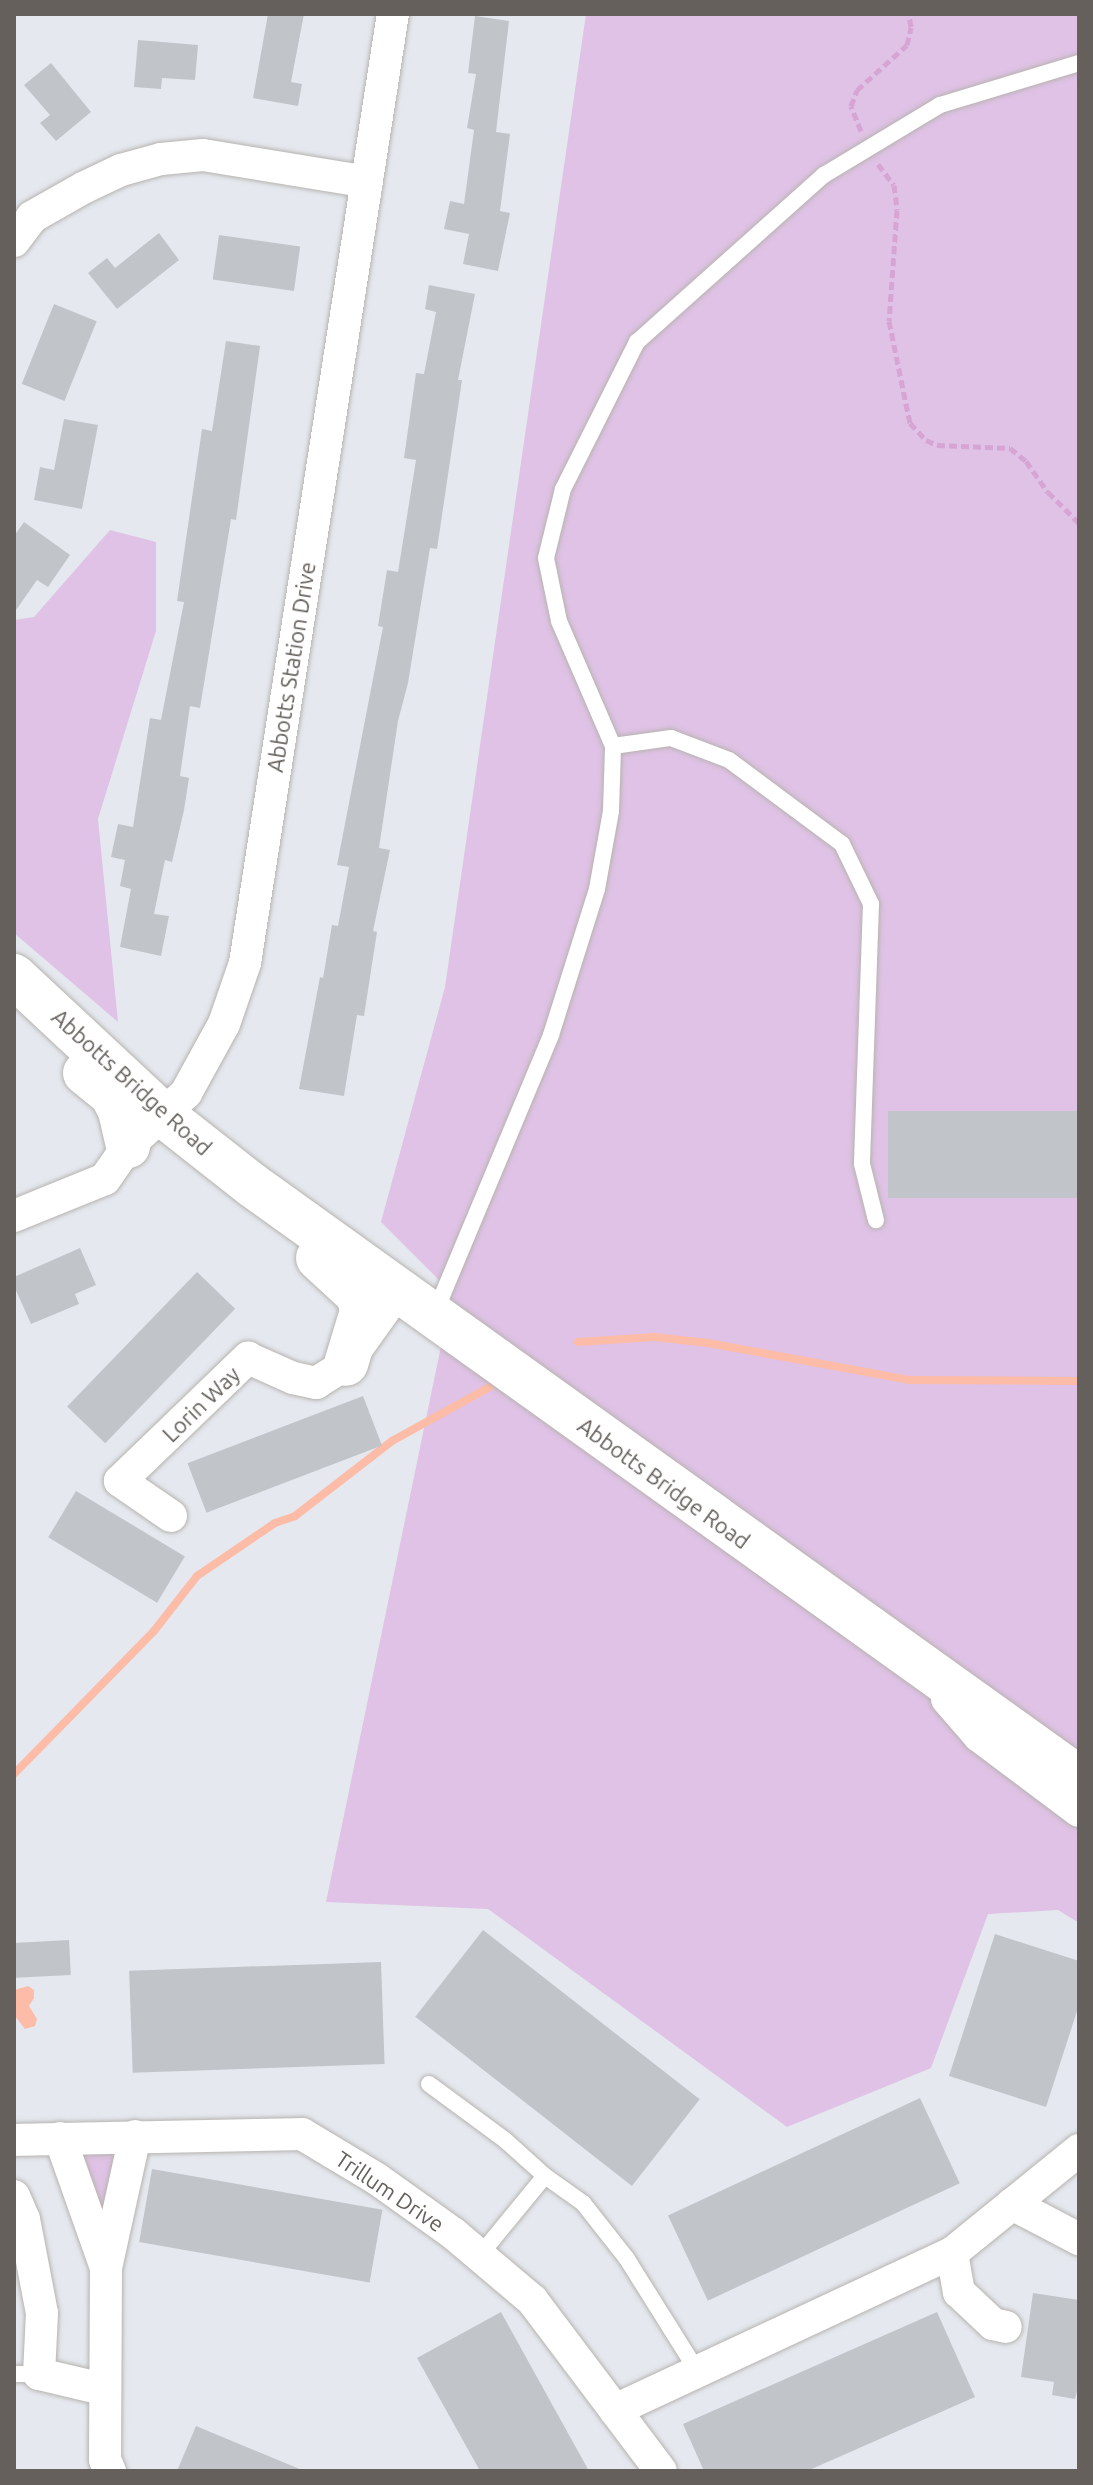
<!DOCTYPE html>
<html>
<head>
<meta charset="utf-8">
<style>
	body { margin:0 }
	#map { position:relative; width:1093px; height:2485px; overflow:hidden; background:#e5e9ef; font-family:Ubuntu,sans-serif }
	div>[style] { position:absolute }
	.green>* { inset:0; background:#dfc2e5 }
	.water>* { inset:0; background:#fdbca7 }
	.stream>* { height:8px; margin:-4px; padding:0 4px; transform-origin:4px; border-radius:4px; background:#fdbca7 }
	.building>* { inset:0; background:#c1c5c9; transform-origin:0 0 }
	.path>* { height:5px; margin-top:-2.5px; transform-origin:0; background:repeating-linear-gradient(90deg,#d7a5d3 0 8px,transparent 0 12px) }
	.roads { filter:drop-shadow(0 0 2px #b7b3b0) drop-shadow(0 0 2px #b7b3b0) }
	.service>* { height:16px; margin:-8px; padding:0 8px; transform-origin:8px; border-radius:8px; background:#fff }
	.minor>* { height:32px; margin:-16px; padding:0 16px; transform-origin:16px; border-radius:16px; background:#fff }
	.secondary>* { height:44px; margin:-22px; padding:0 22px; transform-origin:22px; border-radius:22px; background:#fff }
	span { translate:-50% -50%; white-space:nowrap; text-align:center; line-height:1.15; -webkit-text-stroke:6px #fff; paint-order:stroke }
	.street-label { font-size:22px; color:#65605c }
	.frame { position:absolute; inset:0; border:16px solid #65605c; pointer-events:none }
</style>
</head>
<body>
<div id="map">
	<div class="green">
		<div style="clip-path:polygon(586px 14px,1079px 14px,1079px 1923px,1058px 1910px,988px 1914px,931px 2068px,787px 2127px,488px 1909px,326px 1902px,452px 1293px,381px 1222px,445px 987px)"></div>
		<div style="clip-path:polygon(110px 530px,156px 542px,156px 631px,98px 819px,118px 1022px,14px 933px,14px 620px,34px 617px)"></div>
		<div style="clip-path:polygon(85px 2151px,111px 2153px,116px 2162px,109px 2229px,78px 2157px)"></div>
	</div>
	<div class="water">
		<div style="clip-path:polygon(28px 1986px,34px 1990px,34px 1998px,29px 2006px,37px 2019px,35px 2026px,25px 2029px,14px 2015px,14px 1990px)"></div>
	</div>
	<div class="stream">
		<div style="left:578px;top:1342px;width:76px;rotate:-3.8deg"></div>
		<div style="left:654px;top:1337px;width:54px;rotate:6.3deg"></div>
		<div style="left:708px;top:1343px;width:204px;rotate:10.4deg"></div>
		<div style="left:909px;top:1380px;width:170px;rotate:0.3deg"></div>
		<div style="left:14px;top:1774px;width:200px;rotate:-45.6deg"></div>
		<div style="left:154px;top:1631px;width:70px;rotate:-52deg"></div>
		<div style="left:197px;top:1576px;width:94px;rotate:-34.2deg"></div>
		<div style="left:275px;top:1523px;width:21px;rotate:-19deg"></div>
		<div style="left:295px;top:1516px;width:123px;rotate:-37.7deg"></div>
		<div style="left:392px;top:1441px;width:112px;rotate:-28.9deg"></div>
	</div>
	<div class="building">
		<div style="clip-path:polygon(268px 14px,304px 14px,291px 82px,302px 84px,298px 106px,253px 98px)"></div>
		<div style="clip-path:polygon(475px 16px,509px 21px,496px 132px,510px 134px,500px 211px,510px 213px,498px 271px,463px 264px,469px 234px,444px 229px,450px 201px,464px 204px,474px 130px,467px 128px,476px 74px,468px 73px)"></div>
		<div style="clip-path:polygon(138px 40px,198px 45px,195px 80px,162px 78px,161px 89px,134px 87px)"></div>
		<div style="clip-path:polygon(51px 63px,91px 112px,56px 141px,40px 123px,50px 115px,24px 85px)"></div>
		<div style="clip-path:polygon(159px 233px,179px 260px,117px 309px,88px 273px,107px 258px,115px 268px)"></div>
		<div style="left:219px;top:235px;width:82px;height:45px;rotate:8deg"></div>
		<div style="clip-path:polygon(429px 285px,475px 294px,458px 380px,462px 380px,437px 549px,430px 548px,408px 683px,398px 721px,379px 848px,390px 850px,373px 931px,377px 932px,364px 1016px,357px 1015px,344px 1096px,299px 1089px,320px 977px,323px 978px,332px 925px,338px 926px,349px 867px,337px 865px,383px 627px,378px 626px,387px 570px,398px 572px,416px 460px,404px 458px,416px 373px,424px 374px,436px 312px,425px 309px)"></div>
		<div style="left:54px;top:304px;width:46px;height:86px;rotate:22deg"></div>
		<div style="clip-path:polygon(226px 341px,260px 346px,236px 520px,231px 519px,200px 708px,190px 706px,180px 776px,189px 778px,184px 810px,172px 862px,165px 860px,154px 914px,169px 916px,161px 956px,120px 947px,131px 889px,120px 886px,125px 860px,111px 857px,118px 824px,133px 827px,150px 718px,161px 720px,184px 602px,177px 601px,202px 429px,212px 431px)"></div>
		<div style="clip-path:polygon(64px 419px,98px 425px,82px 509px,34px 500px,40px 467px,54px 470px)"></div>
		<div style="clip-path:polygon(24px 522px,70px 555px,48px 587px,37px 580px,14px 613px,14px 536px)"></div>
		<div style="left:1079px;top:1111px;width:87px;height:191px;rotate:90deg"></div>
		<div style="clip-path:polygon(80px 1248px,96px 1285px,75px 1294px,79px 1304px,31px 1324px,14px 1286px,14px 1277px)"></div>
		<div style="left:197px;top:1272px;width:53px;height:187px;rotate:44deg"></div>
		<div style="left:363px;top:1396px;width:53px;height:188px;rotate:69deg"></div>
		<div style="left:76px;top:1491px;width:127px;height:54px;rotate:31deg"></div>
		<div style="left:483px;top:1930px;width:275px;height:110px;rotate:38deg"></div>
		<div style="clip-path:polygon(995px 1934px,1079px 1961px,1079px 2005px,1046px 2107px,949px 2076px)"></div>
		<div style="left:69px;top:1940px;width:35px;height:55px;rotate:87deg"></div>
		<div style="left:381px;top:1962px;width:102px;height:252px;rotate:88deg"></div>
		<div style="left:920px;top:2098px;width:94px;height:278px;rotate:65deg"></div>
		<div style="left:152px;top:2169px;width:234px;height:74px;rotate:10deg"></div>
		<div style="clip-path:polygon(1033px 2293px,1079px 2300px,1079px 2383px,1075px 2399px,1052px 2395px,1054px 2382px,1021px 2377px)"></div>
		<div style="clip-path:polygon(501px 2312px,589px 2471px,480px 2471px,417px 2358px)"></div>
		<div style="clip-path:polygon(937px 2312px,975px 2397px,807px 2471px,704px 2471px,683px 2424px)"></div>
		<div style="clip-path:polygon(196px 2426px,302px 2470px,302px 2471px,177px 2471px)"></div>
	</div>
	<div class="path">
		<div style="left:861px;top:131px;width:27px;rotate:-112deg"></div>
		<div style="left:851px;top:106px;width:17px;rotate:-69deg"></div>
		<div style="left:857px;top:90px;width:67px;rotate:-42deg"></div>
		<div style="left:907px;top:45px;width:18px;rotate:-77deg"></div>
		<div style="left:911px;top:27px;width:13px;rotate:-99deg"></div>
		<div style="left:878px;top:164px;width:26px;rotate:53deg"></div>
		<div style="left:894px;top:185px;width:25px;rotate:83deg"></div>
		<div style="left:897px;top:210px;width:111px;rotate:94.1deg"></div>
		<div style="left:889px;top:321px;width:104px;rotate:78.4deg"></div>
		<div style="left:910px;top:423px;width:23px;rotate:47deg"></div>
		<div style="left:926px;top:440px;width:12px;rotate:24deg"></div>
		<div style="left:937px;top:445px;width:73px;rotate:2.4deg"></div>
		<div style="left:1010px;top:448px;width:21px;rotate:39deg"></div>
		<div style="left:1026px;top:461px;width:38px;rotate:55deg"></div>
		<div style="left:1048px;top:492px;width:44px;rotate:45deg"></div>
	</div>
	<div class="roads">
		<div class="service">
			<div style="left:613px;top:746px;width:59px;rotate:-7.9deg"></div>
			<div style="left:671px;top:738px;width:62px;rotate:20.8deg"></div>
			<div style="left:729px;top:760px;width:141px;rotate:36.6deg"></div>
			<div style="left:842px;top:844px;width:67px;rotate:64.2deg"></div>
			<div style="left:871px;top:904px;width:260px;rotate:92deg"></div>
			<div style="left:862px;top:1164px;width:58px;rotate:76deg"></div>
			<div style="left:434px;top:1315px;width:303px;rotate:-67.3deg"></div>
			<div style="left:551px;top:1035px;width:153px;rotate:-72.5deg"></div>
			<div style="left:597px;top:889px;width:79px;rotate:-79.8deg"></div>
			<div style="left:611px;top:811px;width:65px;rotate:-88.2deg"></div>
			<div style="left:613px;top:746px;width:136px;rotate:-113.4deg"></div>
			<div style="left:559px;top:621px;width:64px;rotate:-101.7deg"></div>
			<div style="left:546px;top:558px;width:71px;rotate:-76.2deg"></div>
			<div style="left:563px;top:489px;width:165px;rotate:-63.3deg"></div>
			<div style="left:637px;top:342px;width:251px;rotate:-41.8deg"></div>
			<div style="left:824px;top:175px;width:135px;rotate:-31.1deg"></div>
			<div style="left:940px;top:105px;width:145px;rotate:-16.8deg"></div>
			<div style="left:429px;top:2084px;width:94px;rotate:36.4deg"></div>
			<div style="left:505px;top:2140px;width:54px;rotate:42deg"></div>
			<div style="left:480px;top:2255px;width:102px;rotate:-50.6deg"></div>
			<div style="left:545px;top:2176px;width:47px;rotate:35.4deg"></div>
			<div style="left:583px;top:2203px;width:71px;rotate:51.8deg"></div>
			<div style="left:627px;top:2259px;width:133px;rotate:57.9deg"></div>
			<div style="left:14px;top:2374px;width:25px"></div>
		</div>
		<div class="minor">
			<div style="left:14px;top:241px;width:30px;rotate:-53deg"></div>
			<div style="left:32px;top:217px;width:59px;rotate:-29.6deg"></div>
			<div style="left:83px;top:188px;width:42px;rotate:-25.3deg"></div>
			<div style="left:121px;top:170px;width:41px;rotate:-15.4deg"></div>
			<div style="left:161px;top:159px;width:42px;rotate:-5.4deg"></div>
			<div style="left:203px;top:155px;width:166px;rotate:9.3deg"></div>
			<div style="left:14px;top:1216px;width:98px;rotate:-22.1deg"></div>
			<div style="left:105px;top:1179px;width:40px;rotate:-55.1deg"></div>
			<div style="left:128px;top:1146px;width:79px;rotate:-42.4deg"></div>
			<div style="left:186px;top:1093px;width:79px;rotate:-61.2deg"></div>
			<div style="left:224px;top:1024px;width:65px;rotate:-71deg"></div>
			<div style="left:245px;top:963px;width:960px;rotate:-81.14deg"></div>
			<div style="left:171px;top:1516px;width:62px;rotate:-145.5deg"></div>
			<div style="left:120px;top:1481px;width:178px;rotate:-43.9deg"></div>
			<div style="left:248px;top:1358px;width:49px;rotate:24deg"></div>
			<div style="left:293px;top:1378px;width:24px;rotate:12deg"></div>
			<div style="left:316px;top:1383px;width:36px;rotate:-32deg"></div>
			<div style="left:346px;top:1364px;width:90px;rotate:-54.5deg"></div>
			<div style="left:947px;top:1699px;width:49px;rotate:49.1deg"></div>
			<div style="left:979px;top:1736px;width:125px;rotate:36.9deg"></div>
			<div style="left:60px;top:2138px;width:138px;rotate:70.5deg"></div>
			<div style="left:14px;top:2140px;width:288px;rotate:-1.2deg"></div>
			<div style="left:302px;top:2134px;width:87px;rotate:31deg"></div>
			<div style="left:377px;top:2179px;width:95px;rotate:35.5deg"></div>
			<div style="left:454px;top:2234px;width:102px;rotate:40.2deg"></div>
			<div style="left:532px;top:2300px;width:214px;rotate:53deg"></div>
			<div style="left:14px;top:2196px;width:25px;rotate:67deg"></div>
			<div style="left:24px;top:2219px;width:96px;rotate:79.2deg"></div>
			<div style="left:42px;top:2313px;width:61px;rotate:92.8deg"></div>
			<div style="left:39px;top:2374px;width:66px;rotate:13.2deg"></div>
			<div style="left:1012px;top:2204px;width:76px;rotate:27.6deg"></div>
			<div style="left:952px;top:2253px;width:40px;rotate:80deg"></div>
			<div style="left:959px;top:2292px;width:47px;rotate:43.3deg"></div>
			<div style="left:993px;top:2324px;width:13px;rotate:13deg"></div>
			<div style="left:615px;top:2410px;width:372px;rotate:-25deg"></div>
			<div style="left:952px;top:2253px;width:164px;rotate:-39deg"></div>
			<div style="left:110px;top:2471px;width:12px;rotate:-114deg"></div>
			<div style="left:105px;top:2460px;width:192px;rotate:-89.7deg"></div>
			<div style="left:106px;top:2268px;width:135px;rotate:-77.6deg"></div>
		</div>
		<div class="secondary">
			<div style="left:14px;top:976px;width:204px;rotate:43deg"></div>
			<div style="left:163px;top:1115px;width:113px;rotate:38.2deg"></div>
			<div style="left:252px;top:1185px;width:1018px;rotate:35.64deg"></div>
			<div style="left:85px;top:1073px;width:35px;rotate:39deg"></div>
			<div style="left:112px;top:1095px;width:18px;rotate:63deg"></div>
			<div style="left:120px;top:1111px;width:36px;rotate:77deg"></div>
			<div style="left:318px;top:1258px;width:54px;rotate:42.8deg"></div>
			<div style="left:358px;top:1295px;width:16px;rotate:76deg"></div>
			<div style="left:362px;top:1311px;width:55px;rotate:106.8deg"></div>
		</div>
	</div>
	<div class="street-label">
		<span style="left:291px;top:667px;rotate:-81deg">Abbotts Station Drive</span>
		<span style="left:132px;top:1082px;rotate:42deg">Abbotts Bridge Road</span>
		<span style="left:201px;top:1404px;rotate:-44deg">Lorin Way</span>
		<span style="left:664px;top:1483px;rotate:36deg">Abbotts Bridge Road</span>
		<span style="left:390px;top:2191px;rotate:34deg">Trillum Drive</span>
	</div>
	<div class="frame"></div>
</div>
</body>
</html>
